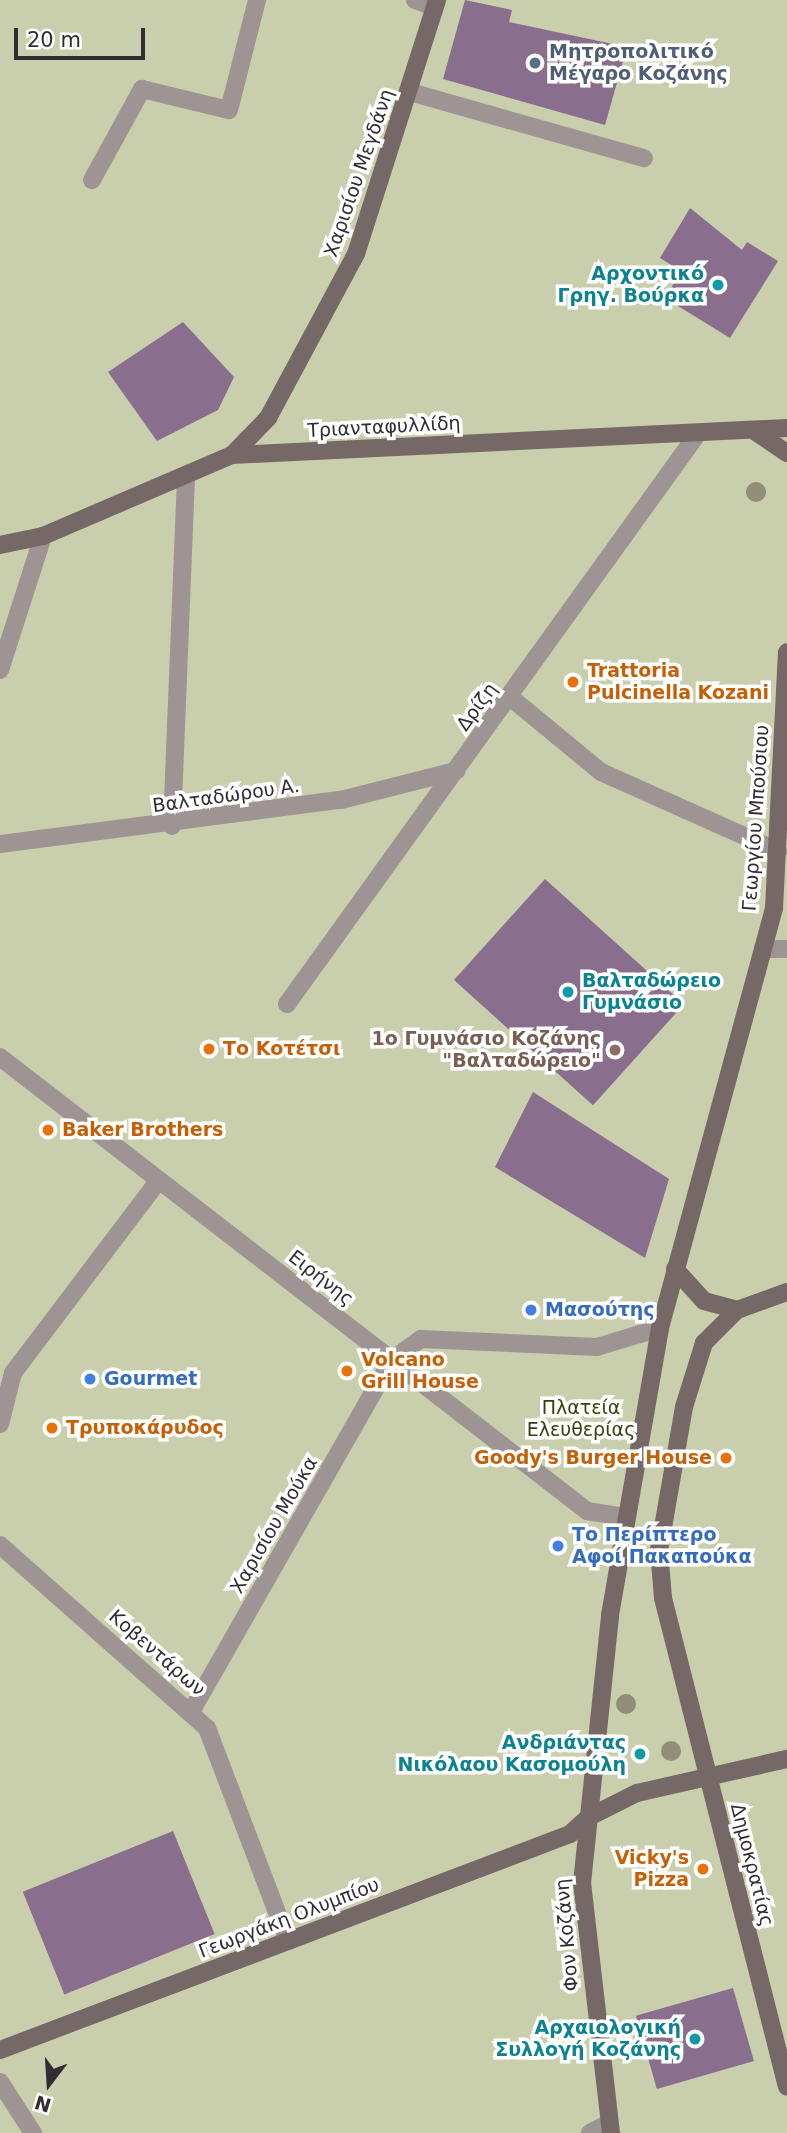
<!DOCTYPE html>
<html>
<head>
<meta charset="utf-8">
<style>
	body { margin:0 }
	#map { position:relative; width:787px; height:2133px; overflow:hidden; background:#faecfb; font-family:"DejaVu Sans",sans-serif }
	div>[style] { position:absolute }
	.green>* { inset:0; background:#c9ceac; transform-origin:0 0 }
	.building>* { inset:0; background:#8a6e8d; transform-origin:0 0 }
	.street>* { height:18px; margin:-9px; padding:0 9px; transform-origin:9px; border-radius:9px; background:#9d9493 }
	.secondary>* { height:18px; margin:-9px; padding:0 9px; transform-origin:9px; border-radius:9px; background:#756866 }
	.trees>* { width:20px; height:20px; margin:-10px; border-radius:50%; background:#918d78 }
	.dots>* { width:19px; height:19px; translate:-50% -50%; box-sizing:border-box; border:4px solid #fff; border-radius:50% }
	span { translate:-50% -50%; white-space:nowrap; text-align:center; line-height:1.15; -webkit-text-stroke:7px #fff; paint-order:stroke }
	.service-label { font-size:19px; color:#4e5e75; font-weight:700 }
	.left { translate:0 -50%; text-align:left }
	.street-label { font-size:19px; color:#332d33 }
	.culture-label { font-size:19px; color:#0d838f; font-weight:700 }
	.right { translate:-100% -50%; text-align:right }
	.food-label { font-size:19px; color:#c56008; font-weight:700 }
	.education-label { font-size:19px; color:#785e54; font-weight:700 }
	.shop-label { font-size:19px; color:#366cbe; font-weight:700 }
	.park-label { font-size:19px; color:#3b3f0d }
	.north { position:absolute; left:14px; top:2049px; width:70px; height:70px; -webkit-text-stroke:5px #fff; paint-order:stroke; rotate:197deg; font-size:19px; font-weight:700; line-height:28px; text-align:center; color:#332d33 }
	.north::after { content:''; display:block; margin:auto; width:24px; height:32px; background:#332d33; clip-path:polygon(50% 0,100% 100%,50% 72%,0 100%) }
	.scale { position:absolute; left:14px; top:28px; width:131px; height:32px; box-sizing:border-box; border:4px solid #332d33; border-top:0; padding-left:9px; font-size:21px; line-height:24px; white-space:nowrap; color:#332d33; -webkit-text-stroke:5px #fff; paint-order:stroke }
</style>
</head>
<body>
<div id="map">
	<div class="green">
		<div style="left:0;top:0;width:787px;height:2133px"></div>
	</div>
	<div class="building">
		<div style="clip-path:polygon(465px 0,512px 10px,509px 22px,627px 47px,605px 125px,443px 79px)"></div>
		<div style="clip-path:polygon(690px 208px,742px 250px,747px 242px,778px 261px,730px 338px,665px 298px,681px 271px,660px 258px)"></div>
		<div style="clip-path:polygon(183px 322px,234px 377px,218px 410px,157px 441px,108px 372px)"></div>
		<div style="left:545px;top:879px;width:187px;height:136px;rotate:42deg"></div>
		<div style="clip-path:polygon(533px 1092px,669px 1179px,645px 1258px,495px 1167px)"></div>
		<div style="left:173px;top:1831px;width:111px;height:162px;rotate:68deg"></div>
		<div style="left:733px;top:1988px;width:76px;height:101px;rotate:74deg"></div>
	</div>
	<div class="street">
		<div style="left:415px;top:0;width:20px;rotate:20deg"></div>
		<div style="left:410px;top:92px;width:243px;rotate:15.8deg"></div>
		<div style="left:92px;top:180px;width:104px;rotate:-61.2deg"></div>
		<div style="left:142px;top:89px;width:89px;rotate:13.6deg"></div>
		<div style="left:229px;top:110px;width:114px;rotate:-75.7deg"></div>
		<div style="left:0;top:670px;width:141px;rotate:-72.2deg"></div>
		<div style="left:510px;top:697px;width:118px;rotate:39.5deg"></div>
		<div style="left:601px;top:772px;width:194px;rotate:24.1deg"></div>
		<div style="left:172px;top:826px;width:350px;rotate:-87.7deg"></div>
		<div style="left:0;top:844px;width:344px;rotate:-7.4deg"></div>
		<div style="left:341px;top:800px;width:119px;rotate:-14.2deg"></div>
		<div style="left:764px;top:949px;width:23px"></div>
		<div style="left:287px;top:1004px;width:704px;rotate:-54.25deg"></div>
		<div style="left:0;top:1057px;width:742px;rotate:37.72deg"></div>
		<div style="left:587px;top:1511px;width:36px;rotate:9deg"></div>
		<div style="left:0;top:1424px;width:53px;rotate:-75.7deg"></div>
		<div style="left:13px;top:1373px;width:242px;rotate:-52.9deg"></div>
		<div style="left:0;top:1545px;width:276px;rotate:41.5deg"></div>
		<div style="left:207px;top:1728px;width:228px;rotate:69.2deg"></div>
		<div style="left:192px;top:1710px;width:403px;rotate:-60.3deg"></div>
		<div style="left:392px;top:1360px;width:36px;rotate:-36deg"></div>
		<div style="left:421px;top:1339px;width:176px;rotate:2.6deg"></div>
		<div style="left:597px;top:1347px;width:66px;rotate:-16.8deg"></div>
		<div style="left:0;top:2082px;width:61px;rotate:57.1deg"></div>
		<div style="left:590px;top:2133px;width:21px;rotate:-28deg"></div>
	</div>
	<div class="secondary">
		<div style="left:753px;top:430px;width:41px;rotate:34.1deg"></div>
		<div style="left:232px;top:455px;width:52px;rotate:-45.8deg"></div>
		<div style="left:268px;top:418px;width:186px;rotate:-61.8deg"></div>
		<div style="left:356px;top:254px;width:267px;rotate:-72.3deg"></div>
		<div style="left:0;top:545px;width:44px;rotate:-11.8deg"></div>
		<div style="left:43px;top:536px;width:206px;rotate:-23.2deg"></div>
		<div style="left:232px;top:455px;width:556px;rotate:-2.79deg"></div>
		<div style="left:675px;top:1269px;width:43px;rotate:47.8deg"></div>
		<div style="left:704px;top:1301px;width:34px;rotate:15deg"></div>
		<div style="left:787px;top:1292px;width:53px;rotate:160.2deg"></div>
		<div style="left:737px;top:1310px;width:47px;rotate:135deg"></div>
		<div style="left:704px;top:1343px;width:67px;rotate:107.4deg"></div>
		<div style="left:684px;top:1407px;width:145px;rotate:99.9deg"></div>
		<div style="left:659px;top:1550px;width:48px;rotate:85.2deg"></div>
		<div style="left:663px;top:1598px;width:504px;rotate:75.77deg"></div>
		<div style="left:0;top:2050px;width:610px;rotate:-20.75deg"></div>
		<div style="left:570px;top:1834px;width:25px;rotate:-42deg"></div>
		<div style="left:589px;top:1817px;width:54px;rotate:-26.6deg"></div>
		<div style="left:637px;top:1793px;width:154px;rotate:-12.8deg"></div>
		<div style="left:611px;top:2133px;width:252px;rotate:-96.6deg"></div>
		<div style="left:582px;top:1883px;width:269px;rotate:-84deg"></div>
		<div style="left:610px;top:1615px;width:291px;rotate:-80.1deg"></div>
		<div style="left:660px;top:1328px;width:435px;rotate:-74.8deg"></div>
		<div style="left:774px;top:908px;width:256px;rotate:-87.1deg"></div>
	</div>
	<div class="trees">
		<div style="left:756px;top:492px"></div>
		<div style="left:626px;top:1704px"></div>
		<div style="left:671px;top:1751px"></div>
	</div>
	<div class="dots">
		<div style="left:535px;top:63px;background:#5c6f8a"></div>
		<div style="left:718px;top:285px;background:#0f9aa8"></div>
		<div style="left:573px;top:682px;background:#e8710a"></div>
		<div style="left:568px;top:992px;background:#0f9aa8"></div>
		<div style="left:209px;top:1049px;background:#e8710a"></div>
		<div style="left:615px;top:1050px;background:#8d6e63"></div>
		<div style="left:48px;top:1130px;background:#e8710a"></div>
		<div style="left:531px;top:1310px;background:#3f7fe0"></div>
		<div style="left:347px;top:1371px;background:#e8710a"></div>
		<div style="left:90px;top:1379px;background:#3f7fe0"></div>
		<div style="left:52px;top:1428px;background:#e8710a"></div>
		<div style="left:726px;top:1458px;background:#e8710a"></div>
		<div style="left:558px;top:1546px;background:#3f7fe0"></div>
		<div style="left:640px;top:1754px;background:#0f9aa8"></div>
		<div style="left:703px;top:1869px;background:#e8710a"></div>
		<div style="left:695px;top:2039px;background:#0f9aa8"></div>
	</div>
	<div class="service-label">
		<span class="left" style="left:549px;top:63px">Μητροπολιτικό<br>Μέγαρο Κοζάνης</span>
	</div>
	<div class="street-label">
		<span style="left:359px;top:173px;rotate:-71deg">Χαρισίου Μεγδάνη</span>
		<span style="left:384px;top:427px;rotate:-3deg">Τριανταφυλλίδη</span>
		<span style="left:477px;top:707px;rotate:-54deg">Δρίζη</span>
		<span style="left:226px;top:796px;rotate:-8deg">Βαλταδώρου Α.</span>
		<span style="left:756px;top:818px;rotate:-86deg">Γεωργίου Μπούσιου</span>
		<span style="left:321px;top:1278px;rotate:38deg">Ειρήνης</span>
		<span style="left:274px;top:1525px;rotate:-60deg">Χαρισίου Μούκα</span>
		<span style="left:157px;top:1653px;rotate:41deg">Κοβεντάρων</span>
		<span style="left:752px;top:1865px;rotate:76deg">Δημοκρατίας</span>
		<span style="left:289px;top:1918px;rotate:-21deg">Γεωργάκη Ολυμπίου</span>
		<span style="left:567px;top:1935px;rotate:-95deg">Φον Κοζάνη</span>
	</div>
	<div class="culture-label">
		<span class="right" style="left:704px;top:285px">Αρχοντικό<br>Γρηγ. Βούρκα</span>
		<span class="left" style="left:582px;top:992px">Βαλταδώρειο<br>Γυμνάσιο</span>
		<span class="right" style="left:626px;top:1754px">Ανδριάντας<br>Νικόλαου Κασομούλη</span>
		<span class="right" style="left:681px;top:2039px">Αρχαιολογική<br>Συλλογή Κοζάνης</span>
	</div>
	<div class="food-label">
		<span class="left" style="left:587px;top:682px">Trattoria<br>Pulcinella Kozani</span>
		<span class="left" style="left:223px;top:1049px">Το Κοτέτσι</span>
		<span class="left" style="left:62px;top:1130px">Baker Brothers</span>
		<span class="left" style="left:361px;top:1371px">Volcano<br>Grill House</span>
		<span class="left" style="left:66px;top:1428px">Τρυποκάρυδος</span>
		<span class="right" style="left:712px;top:1458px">Goody's Burger House</span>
		<span class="right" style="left:689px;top:1869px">Vicky's<br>Pizza</span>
	</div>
	<div class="education-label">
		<span class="right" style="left:601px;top:1050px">1ο Γυμνάσιο Κοζάνης<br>"Βαλταδώρειο"</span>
	</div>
	<div class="shop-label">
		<span class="left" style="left:545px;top:1310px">Μασούτης</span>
		<span class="left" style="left:104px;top:1379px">Gourmet</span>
		<span class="left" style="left:572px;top:1546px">Το Περίπτερο<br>Αφοί Πακαπούκα</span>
	</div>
	<div class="park-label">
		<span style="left:581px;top:1419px">Πλατεία<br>Ελευθερίας</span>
	</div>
	<div class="north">N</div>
	<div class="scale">20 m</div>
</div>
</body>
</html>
